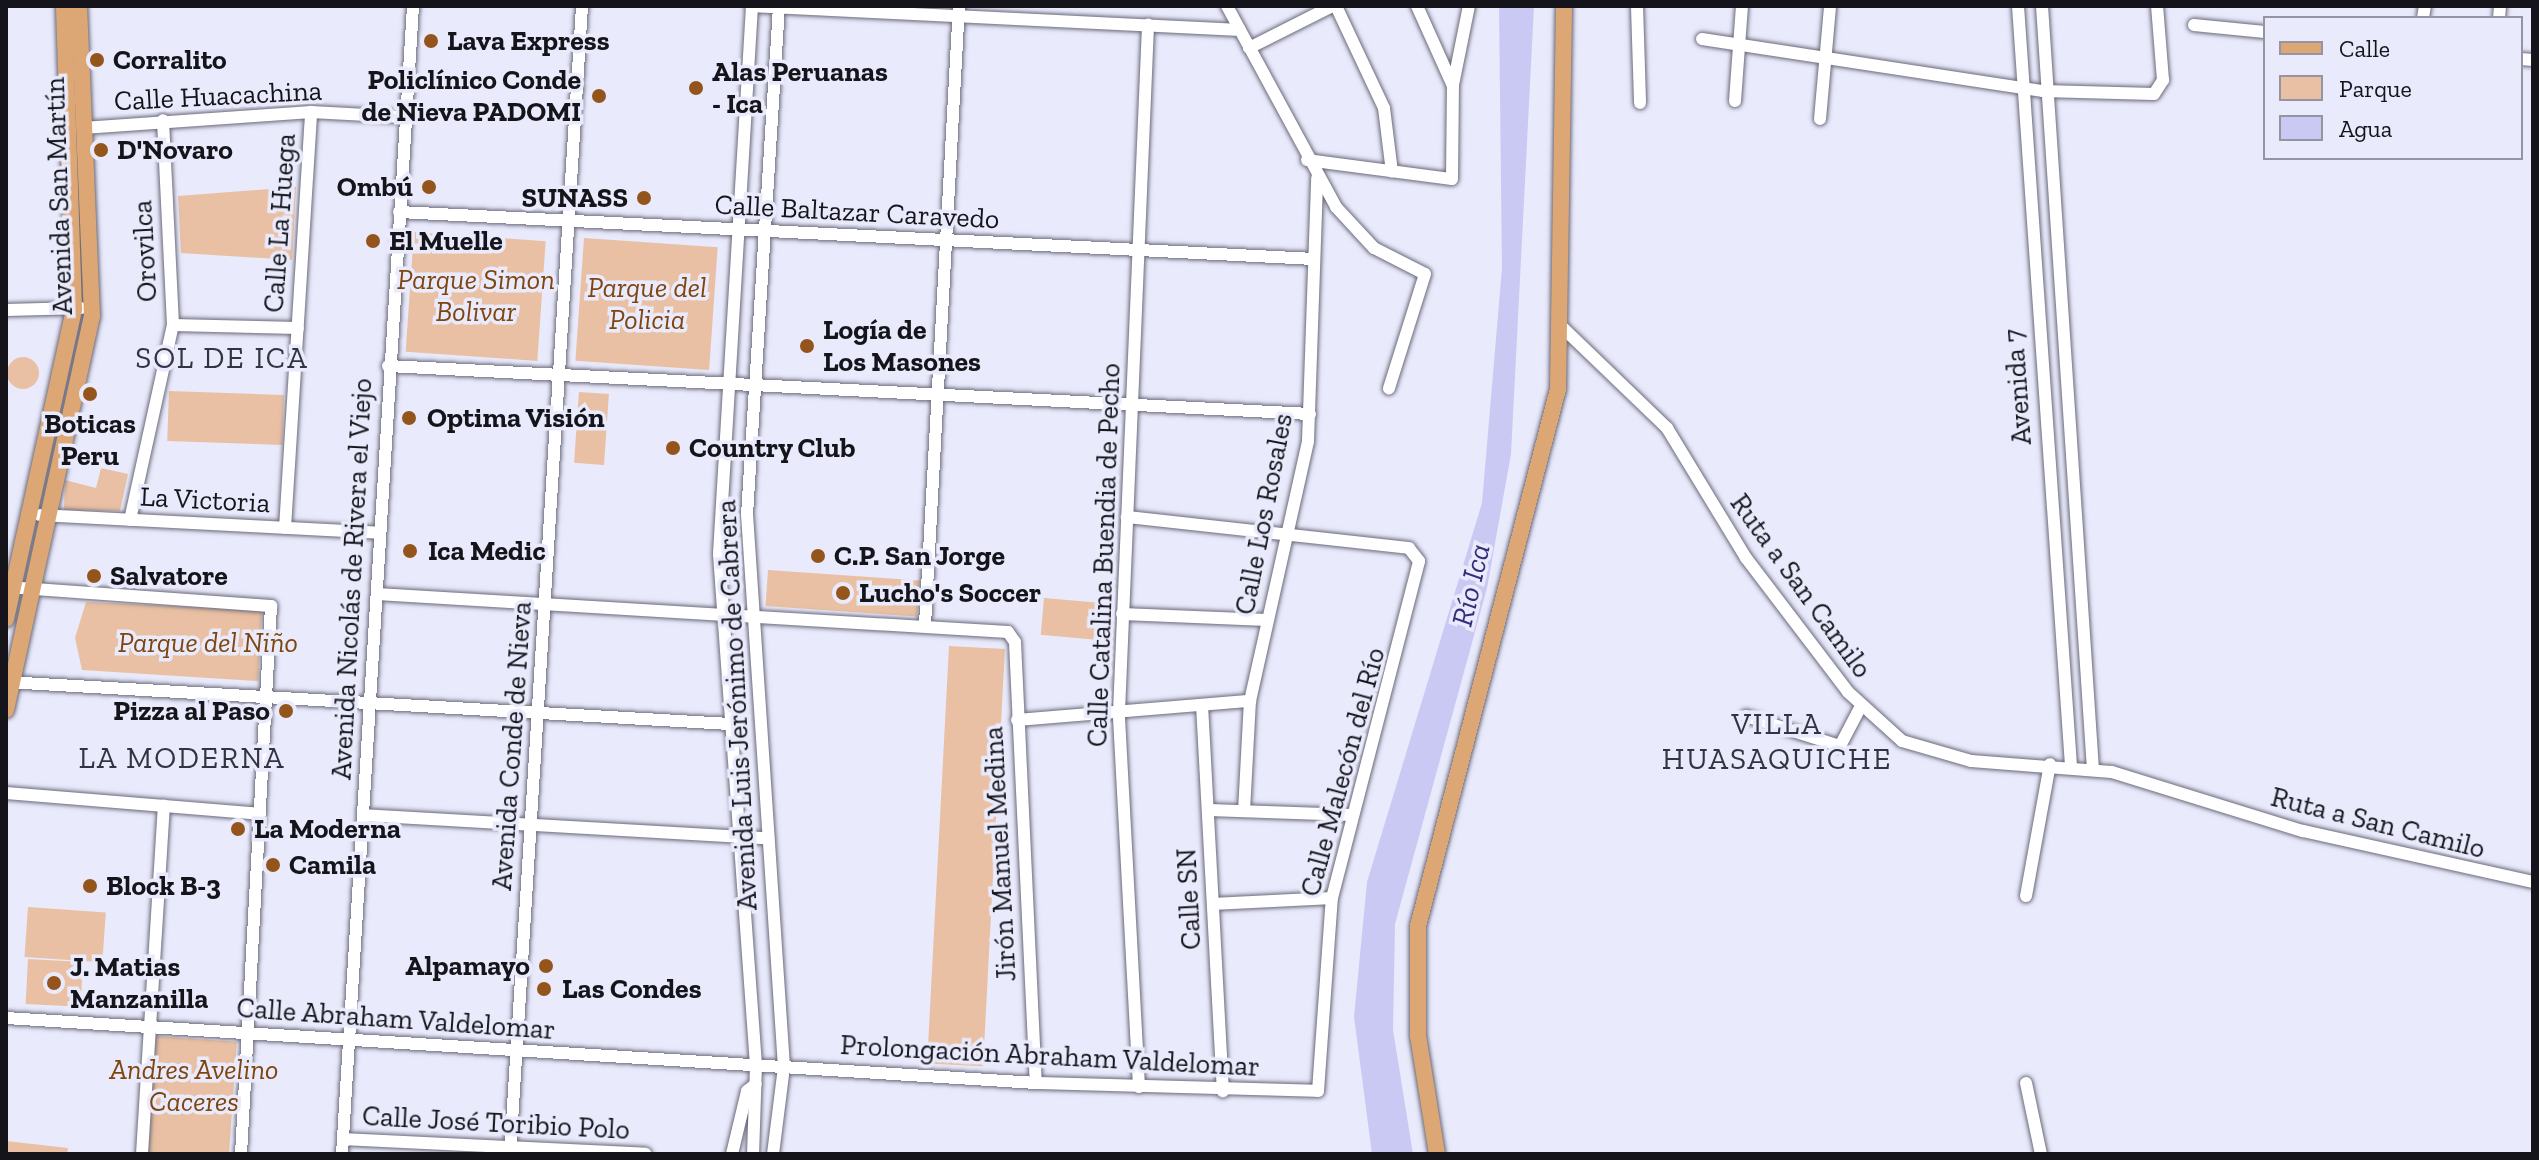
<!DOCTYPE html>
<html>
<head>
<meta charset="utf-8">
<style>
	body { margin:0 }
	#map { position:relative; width:2539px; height:1160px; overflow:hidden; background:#e9eafc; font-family:"Zilla Slab",serif }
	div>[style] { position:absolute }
	.green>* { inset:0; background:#e9c0a3; transform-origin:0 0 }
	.round { border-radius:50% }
	.water>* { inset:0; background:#c9c9f3 }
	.roads { filter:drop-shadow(0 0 2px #6a6a7a) drop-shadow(0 0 2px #6a6a7a) }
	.minor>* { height:12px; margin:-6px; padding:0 6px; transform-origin:6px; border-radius:6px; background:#fff }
	.major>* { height:16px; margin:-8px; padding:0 8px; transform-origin:8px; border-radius:8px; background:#dca775 }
	.dots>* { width:22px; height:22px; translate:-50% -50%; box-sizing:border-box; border:4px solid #e9eafc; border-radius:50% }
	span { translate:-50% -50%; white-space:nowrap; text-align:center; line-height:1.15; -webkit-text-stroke:7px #e9eafc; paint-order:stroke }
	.poi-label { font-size:28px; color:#14141a; font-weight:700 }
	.left { translate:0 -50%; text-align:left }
	.right { translate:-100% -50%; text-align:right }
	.street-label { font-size:28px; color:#14141a }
	.park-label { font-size:28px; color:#7f450e; font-style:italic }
	.neighbourhood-label { font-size:30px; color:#333341; letter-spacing:2px }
	.water-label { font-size:30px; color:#372c7a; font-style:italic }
	.frame { position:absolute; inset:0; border:8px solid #14141a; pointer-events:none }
	.legend { position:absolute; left:2263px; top:16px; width:260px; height:144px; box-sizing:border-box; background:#e9eafc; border:2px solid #9494a2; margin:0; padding:10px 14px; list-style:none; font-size:24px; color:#14141a }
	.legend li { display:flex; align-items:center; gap:16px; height:40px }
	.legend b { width:40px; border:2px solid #9494a2 }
</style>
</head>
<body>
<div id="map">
	<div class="green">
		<div style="clip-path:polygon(296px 187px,292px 260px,181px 253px,178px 196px)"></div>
		<div style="left:414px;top:232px;width:132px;height:120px;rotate:4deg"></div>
		<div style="left:584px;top:238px;width:134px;height:123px;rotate:4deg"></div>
		<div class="round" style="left:7px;top:357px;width:32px;height:32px"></div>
		<div style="left:169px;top:391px;width:115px;height:50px;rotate:2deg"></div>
		<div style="left:579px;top:392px;width:30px;height:71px;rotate:4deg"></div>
		<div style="clip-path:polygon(101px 468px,128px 474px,120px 511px,64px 510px,65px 480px,96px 488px)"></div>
		<div style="left:768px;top:570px;width:152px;height:36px;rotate:4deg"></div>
		<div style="left:1044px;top:598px;width:61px;height:37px;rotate:5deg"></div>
		<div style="clip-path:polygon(86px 602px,262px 610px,258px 681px,82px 670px,75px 638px)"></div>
		<div style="left:949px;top:646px;width:56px;height:418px;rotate:3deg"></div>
		<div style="left:28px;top:907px;width:78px;height:50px;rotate:4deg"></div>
		<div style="left:28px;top:959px;width:55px;height:45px;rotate:3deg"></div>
		<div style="left:154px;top:1036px;width:83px;height:118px;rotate:4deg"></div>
		<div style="clip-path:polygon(6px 1141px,68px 1148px,67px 1154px,6px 1154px)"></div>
	</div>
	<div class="water">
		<div style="clip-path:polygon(1499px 6px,1534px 6px,1511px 454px,1487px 588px,1395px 924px,1393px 1030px,1413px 1154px,1372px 1154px,1354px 1017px,1367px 882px,1482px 503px,1502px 268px)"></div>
	</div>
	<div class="roads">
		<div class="minor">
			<div style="left:751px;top:6px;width:489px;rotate:2.8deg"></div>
			<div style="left:752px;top:6px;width:549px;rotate:93.45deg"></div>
			<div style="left:719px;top:554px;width:512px;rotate:85.86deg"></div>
			<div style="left:756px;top:1065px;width:89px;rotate:91.9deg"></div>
			<div style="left:1227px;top:6px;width:229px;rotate:61.5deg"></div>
			<div style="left:1336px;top:207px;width:56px;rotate:47.2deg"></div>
			<div style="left:1374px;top:248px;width:57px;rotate:27deg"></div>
			<div style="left:1425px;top:274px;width:120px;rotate:107.5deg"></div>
			<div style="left:1336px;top:6px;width:113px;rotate:64.8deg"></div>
			<div style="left:1384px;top:108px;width:64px;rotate:82.9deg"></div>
			<div style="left:1637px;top:6px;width:97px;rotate:88.2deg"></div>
			<div style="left:2018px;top:6px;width:761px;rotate:86.01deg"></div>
			<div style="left:2042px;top:6px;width:765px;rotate:86.18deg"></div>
			<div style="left:2423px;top:18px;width:12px;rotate:-81deg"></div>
			<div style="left:2499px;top:18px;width:12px;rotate:-85deg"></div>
			<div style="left:2194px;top:25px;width:71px;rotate:5.6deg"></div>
			<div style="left:1702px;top:39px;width:345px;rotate:8.7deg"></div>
			<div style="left:2043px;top:91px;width:111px;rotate:1.5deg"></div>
			<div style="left:2154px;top:94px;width:17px;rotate:-57deg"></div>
			<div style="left:2163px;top:80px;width:74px;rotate:-94.6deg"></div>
			<div style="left:1249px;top:48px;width:93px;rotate:-26.8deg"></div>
			<div style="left:2521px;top:59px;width:12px;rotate:5deg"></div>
			<div style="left:1453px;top:85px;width:81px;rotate:-78.6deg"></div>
			<div style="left:1735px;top:101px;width:95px;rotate:-85.8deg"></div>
			<div style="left:1820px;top:119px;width:113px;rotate:-84.9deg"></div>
			<div style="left:83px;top:128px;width:229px;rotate:-4deg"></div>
			<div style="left:311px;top:112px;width:93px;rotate:3.1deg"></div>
			<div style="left:1307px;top:160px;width:146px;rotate:7.5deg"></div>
			<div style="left:1452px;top:179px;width:93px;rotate:-89.4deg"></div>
			<div style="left:1453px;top:86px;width:88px;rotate:-114.2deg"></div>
			<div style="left:399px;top:212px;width:915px;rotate:2.94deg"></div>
			<div style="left:6px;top:310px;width:75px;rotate:-1.5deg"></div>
			<div style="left:173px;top:325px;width:125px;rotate:1.4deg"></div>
			<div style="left:1560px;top:325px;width:149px;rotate:43.9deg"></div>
			<div style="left:1667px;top:428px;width:152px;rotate:58.7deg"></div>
			<div style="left:1746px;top:558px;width:168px;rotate:52.7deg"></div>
			<div style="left:1848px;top:692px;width:73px;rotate:42.2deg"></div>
			<div style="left:1902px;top:741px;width:72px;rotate:16.2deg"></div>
			<div style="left:1971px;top:761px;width:141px;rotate:4.5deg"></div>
			<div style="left:2112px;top:772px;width:200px;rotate:17.2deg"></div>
			<div style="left:2303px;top:831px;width:236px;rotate:12.5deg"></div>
			<div style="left:388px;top:366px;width:923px;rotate:2.98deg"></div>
			<div style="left:40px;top:515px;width:339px;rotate:3deg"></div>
			<div style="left:130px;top:520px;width:200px;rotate:-77.6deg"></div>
			<div style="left:173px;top:325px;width:205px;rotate:-92.8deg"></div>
			<div style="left:285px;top:528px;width:417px;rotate:-86.4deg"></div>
			<div style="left:6px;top:587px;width:266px;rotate:4.1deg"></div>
			<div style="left:271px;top:606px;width:549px;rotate:93.13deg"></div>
			<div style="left:377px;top:594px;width:632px;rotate:3.45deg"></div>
			<div style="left:1008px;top:632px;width:12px;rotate:55deg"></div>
			<div style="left:1015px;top:642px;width:441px;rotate:87.3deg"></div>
			<div style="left:1122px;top:614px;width:145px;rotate:2.4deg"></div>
			<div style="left:925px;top:625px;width:620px;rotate:-86.86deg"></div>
			<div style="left:6px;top:682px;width:725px;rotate:3.32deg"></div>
			<div style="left:1202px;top:705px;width:387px;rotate:86.9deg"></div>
			<div style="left:1746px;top:716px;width:99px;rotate:17.7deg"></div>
			<div style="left:1840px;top:746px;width:45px;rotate:-62.3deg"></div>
			<div style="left:1017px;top:720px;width:234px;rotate:-4.7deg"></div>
			<div style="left:6px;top:793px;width:254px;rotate:4.7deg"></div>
			<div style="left:1208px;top:810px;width:145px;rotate:2deg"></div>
			<div style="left:1244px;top:811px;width:110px;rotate:-86.9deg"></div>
			<div style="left:1250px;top:701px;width:266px;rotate:-77.4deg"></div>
			<div style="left:1308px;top:441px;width:263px;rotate:-88deg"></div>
			<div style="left:363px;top:815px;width:406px;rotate:3.3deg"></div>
			<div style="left:2026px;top:896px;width:134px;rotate:-79.7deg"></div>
			<div style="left:1213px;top:904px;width:119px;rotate:-2.9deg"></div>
			<div style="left:6px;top:1018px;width:1032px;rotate:3.61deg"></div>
			<div style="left:1036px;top:1083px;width:282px;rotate:1.6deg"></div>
			<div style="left:1318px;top:1091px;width:194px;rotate:-85.9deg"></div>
			<div style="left:1332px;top:898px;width:348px;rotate:-75.5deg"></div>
			<div style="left:1419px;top:561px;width:16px;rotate:-128deg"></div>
			<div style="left:1409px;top:548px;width:284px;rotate:-173.7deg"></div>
			<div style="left:2026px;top:1083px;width:73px;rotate:78.1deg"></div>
			<div style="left:1139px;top:1087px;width:376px;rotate:-93.1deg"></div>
			<div style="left:1119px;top:712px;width:688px;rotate:-87.58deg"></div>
			<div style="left:343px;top:1139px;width:303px;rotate:2.8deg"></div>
			<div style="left:142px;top:1154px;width:349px;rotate:-86.4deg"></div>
			<div style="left:342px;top:1154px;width:1150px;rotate:-86.46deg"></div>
			<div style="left:510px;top:1154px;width:1150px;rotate:-86.41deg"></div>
			<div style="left:732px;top:1154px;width:65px;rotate:-76.6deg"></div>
			<div style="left:747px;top:1091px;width:11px;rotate:-38deg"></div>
			<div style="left:773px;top:1154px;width:88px;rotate:-82.8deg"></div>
			<div style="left:784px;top:1067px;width:553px;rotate:-93.83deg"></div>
			<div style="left:747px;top:515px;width:510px;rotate:-86.4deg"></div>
		</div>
		<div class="major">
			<div style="left:6px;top:619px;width:317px;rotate:-77.6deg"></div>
			<div style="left:74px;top:309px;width:303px;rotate:-91.9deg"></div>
			<div style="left:6px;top:710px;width:403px;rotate:-77.7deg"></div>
			<div style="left:92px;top:316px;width:310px;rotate:-92.4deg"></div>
			<div style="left:1437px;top:1154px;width:120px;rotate:-99.1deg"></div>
			<div style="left:1418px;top:1036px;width:110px;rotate:-90deg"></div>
			<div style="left:1418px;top:926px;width:555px;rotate:-75.39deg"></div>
			<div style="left:1558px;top:389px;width:383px;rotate:-89.1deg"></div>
		</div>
	</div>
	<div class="dots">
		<div style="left:431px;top:41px;background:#94551d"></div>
		<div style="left:97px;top:60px;background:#94551d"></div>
		<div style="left:696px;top:88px;background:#94551d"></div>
		<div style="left:599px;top:96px;background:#94551d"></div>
		<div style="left:101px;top:150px;background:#94551d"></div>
		<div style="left:429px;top:187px;background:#94551d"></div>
		<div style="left:644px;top:198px;background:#94551d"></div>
		<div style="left:373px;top:241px;background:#94551d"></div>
		<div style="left:807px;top:346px;background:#94551d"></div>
		<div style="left:90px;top:394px;background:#94551d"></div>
		<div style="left:409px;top:418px;background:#94551d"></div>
		<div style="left:673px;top:448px;background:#94551d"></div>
		<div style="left:410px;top:551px;background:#94551d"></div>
		<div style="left:818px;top:556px;background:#94551d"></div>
		<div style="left:94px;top:576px;background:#94551d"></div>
		<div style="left:843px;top:593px;background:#94551d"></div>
		<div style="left:286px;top:711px;background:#94551d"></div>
		<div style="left:238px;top:829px;background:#94551d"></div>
		<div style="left:273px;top:865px;background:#94551d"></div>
		<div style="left:90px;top:886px;background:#94551d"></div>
		<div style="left:546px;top:966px;background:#94551d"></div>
		<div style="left:54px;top:983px;background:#94551d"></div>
		<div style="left:544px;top:989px;background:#94551d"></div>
	</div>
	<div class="poi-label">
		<span class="left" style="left:447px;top:41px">Lava Express</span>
		<span class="left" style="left:113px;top:60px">Corralito</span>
		<span class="left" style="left:712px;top:88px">Alas Peruanas<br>- Ica</span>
		<span class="right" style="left:581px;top:96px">Policlínico Conde<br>de Nieva PADOMI</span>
		<span class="left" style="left:117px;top:150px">D'Novaro</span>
		<span class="right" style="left:413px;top:187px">Ombú</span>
		<span class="right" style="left:628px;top:198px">SUNASS</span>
		<span class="left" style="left:389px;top:241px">El Muelle</span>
		<span class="left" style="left:823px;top:346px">Logía de<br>Los Masones</span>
		<span class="left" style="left:427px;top:418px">Optima Visión</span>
		<span style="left:90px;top:440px">Boticas<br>Peru</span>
		<span class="left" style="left:689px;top:448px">Country Club</span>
		<span class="left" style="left:428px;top:551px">Ica Medic</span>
		<span class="left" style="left:834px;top:556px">C.P. San Jorge</span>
		<span class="left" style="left:110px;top:576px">Salvatore</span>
		<span class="left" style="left:859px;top:593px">Lucho's Soccer</span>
		<span class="right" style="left:270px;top:711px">Pizza al Paso</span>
		<span class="left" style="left:254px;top:829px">La Moderna</span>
		<span class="left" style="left:289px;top:865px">Camila</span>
		<span class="left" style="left:106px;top:886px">Block B-3</span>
		<span class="right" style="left:530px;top:966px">Alpamayo</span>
		<span class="left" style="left:70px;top:983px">J. Matias<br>Manzanilla</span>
		<span class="left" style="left:562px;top:989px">Las Condes</span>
	</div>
	<div class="street-label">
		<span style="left:218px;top:96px;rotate:-3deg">Calle Huacachina</span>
		<span style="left:59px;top:196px;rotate:-92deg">Avenida San Martín</span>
		<span style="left:857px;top:212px;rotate:3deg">Calle Baltazar Caravedo</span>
		<span style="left:280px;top:223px;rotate:-86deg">Calle La Huega</span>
		<span style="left:145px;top:251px;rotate:-93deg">Orovilca</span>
		<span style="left:2018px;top:387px;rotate:-94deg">Avenida 7</span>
		<span style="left:205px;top:500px;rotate:3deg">La Victoria</span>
		<span style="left:1264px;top:514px;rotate:-79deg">Calle Los Rosales</span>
		<span style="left:1104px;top:555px;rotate:-88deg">Calle Catalina Buendia de Pecho</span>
		<span style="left:352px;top:579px;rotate:-87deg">Avenida Nicolás de Rivera el Viejo</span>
		<span style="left:1801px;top:586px;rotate:54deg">Ruta a San Camilo</span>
		<span style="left:737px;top:705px;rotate:-93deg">Avenida Luis Jerónimo de Cabrera</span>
		<span style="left:512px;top:746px;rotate:-86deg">Avenida Conde de Nieva</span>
		<span style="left:1343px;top:772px;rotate:-75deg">Calle Malecón del Río</span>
		<span style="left:2378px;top:823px;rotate:14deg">Ruta a San Camilo</span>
		<span style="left:1000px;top:854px;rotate:-93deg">Jirón Manuel Medina</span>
		<span style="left:1189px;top:899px;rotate:-93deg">Calle SN</span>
		<span style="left:396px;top:1019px;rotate:4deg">Calle Abraham Valdelomar</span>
		<span style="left:1050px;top:1056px;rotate:3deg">Prolongación Abraham Valdelomar</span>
		<span style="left:496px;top:1123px;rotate:3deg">Calle José Toribio Polo</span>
	</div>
	<div class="park-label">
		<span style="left:476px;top:296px">Parque Simon<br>Bolivar</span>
		<span style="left:647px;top:304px">Parque del<br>Policia</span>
		<span style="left:208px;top:643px">Parque del Niño</span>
		<span style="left:194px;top:1086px">Andres Avelino<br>Caceres</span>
	</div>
	<div class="neighbourhood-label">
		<span style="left:222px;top:358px">SOL DE ICA</span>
		<span style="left:1777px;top:741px">VILLA<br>HUASAQUICHE</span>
		<span style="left:182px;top:758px">LA MODERNA</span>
	</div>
	<div class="water-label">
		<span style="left:1471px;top:585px;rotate:-77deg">Río Ica</span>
	</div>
	<div class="frame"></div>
	<ul class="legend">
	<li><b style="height:10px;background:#dca775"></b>Calle</li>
	<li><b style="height:22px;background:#e9c0a3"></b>Parque</li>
	<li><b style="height:22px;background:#c9c9f3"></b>Agua</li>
	</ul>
</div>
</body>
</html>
